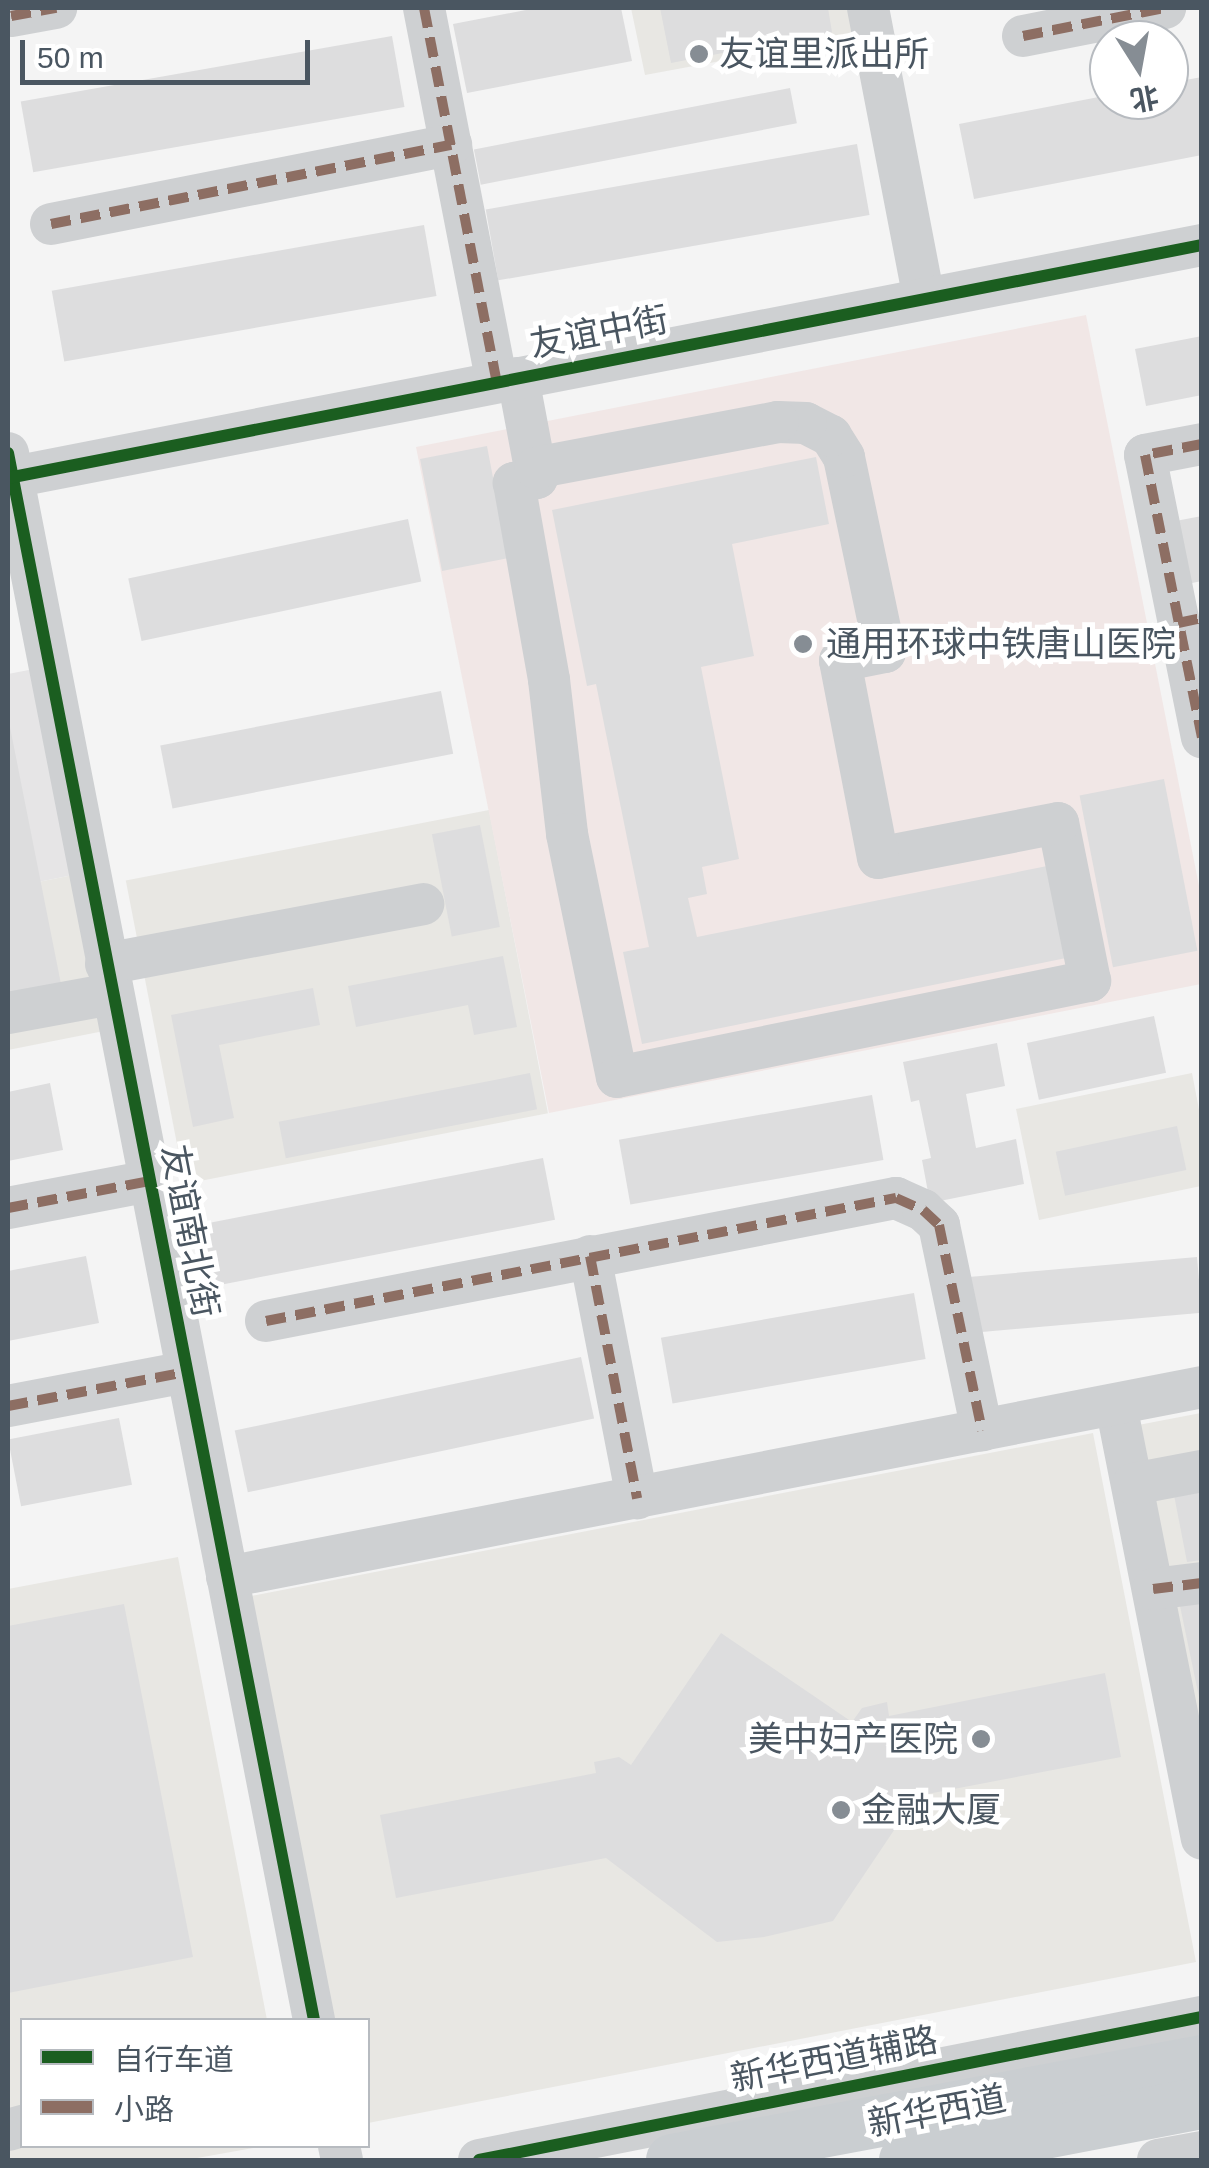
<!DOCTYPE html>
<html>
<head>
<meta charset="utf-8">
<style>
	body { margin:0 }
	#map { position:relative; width:1209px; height:2168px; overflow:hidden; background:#f4f4f4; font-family:Arial,"Noto Sans SC",sans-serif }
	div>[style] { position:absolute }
	.commercial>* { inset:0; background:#e8e7e3; transform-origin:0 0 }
	.education>* { inset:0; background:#e6e5e6 }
	.medical>* { inset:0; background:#f1e7e6 }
	.building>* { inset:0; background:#ddddde; transform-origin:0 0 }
	.minor>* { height:42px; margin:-21px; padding:0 21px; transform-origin:21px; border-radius:21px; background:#ced0d2 }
	.major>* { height:52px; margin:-26px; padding:0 26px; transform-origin:26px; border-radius:26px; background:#caced1 }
	.quiet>* { height:10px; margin-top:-5px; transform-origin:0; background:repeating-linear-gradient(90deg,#8d6e63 0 20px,transparent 0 30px) }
	.cycleway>* { height:12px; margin:-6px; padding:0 6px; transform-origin:6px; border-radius:6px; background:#1b5e20 }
	.dots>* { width:28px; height:28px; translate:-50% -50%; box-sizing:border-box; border:5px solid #fff; border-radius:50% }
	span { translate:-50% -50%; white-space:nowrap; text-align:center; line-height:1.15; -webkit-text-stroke:10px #fff; paint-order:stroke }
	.poi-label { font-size:35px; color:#4a5661 }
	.left { translate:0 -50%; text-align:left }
	.right { translate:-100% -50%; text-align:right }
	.street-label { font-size:35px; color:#4a5661 }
	.frame { position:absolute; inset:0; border:10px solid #4a5661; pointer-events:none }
	.legend { position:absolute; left:20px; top:2018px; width:350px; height:130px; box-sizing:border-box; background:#fff; border:2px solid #b7bbc0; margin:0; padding:12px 18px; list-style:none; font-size:30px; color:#4a5661 }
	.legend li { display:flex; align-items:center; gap:20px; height:50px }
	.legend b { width:50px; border:2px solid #b7bbc0 }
	.north { position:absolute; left:1089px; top:20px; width:100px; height:100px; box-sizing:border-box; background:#fff; border:2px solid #b7bbc0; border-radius:50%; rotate:169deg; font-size:28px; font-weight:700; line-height:40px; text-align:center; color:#4a5661 }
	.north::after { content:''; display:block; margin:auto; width:35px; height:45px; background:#868d94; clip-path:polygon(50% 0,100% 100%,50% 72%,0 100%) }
	.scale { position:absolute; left:20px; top:40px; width:290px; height:45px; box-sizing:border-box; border:5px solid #4a5661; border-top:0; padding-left:12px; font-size:30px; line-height:35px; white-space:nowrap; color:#4a5661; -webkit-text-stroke:8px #fff; paint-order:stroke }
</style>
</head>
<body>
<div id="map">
	<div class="commercial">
		<div style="clip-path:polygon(631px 8px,866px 8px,871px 33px,645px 75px)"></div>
		<div style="left:489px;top:810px;width:309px;height:370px;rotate:79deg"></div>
		<div style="clip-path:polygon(73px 875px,104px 1031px,8px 1050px,8px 888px)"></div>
		<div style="clip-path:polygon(1192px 1073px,1201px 1120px,1201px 1186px,1039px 1220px,1016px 1109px)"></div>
		<div style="clip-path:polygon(1201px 1413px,1201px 1777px,1133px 1426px)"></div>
		<div style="clip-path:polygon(1093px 1433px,1196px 1962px,368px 2123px,368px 2020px,334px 2020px,251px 1596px)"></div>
		<div style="clip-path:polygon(178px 1557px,267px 2020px,22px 2020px,22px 2146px,264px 2146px,186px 2160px,8px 2160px,8px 1589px)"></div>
	</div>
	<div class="education">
		<div style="clip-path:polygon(34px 669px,73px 875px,8px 888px,8px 674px)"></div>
	</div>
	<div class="medical">
		<div style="clip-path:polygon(1086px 315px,1201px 896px,1201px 984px,549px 1113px,416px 447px)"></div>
	</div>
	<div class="building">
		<div style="clip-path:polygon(536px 8px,621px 8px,632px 61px,467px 93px,453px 24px)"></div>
		<div style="clip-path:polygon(660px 8px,828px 8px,832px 32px,671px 63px)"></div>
		<div style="left:392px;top:36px;width:72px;height:377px;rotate:80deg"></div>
		<div style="clip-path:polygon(1202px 77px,1202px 155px,974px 199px,959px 124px,1109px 95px,1109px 100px,1169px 100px,1169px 83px)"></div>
		<div style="left:790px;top:88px;width:36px;height:322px;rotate:79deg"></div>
		<div style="left:857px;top:144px;width:72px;height:377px;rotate:80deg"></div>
		<div style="left:424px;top:225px;width:72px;height:378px;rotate:80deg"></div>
		<div style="clip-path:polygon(1202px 336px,1202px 395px,1146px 406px,1135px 349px)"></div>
		<div style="clip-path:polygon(487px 446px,499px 509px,519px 556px,442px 571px,420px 459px)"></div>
		<div style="clip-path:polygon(816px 457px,829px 524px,732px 544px,754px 656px,701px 667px,739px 859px,702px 867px,707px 894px,688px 898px,697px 937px,1052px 865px,1071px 957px,642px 1044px,623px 952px,649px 947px,596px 684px,587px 686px,552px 510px)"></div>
		<div style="clip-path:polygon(1202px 516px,1202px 581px,1177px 586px,1165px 523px)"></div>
		<div style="left:408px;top:519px;width:64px;height:286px;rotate:78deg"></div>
		<div style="left:441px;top:691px;width:64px;height:286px;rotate:79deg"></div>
		<div style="clip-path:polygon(8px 717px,61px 984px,8px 995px)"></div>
		<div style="left:1164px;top:779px;width:175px;height:86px;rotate:79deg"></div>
		<div style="left:480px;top:825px;width:104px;height:49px;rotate:79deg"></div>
		<div style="clip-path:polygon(503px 956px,517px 1027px,474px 1035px,468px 1005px,356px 1027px,348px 986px)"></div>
		<div style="clip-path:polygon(313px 988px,320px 1025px,219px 1045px,234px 1118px,193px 1127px,171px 1015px)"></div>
		<div style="left:1154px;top:1016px;width:58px;height:130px;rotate:78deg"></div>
		<div style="clip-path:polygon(997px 1043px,1005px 1086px,966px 1094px,976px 1148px,1016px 1139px,1024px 1184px,930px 1203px,922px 1160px,931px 1158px,919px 1100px,911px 1102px,903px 1062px)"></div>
		<div style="left:530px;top:1073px;width:37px;height:256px;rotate:79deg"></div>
		<div style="clip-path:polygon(50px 1083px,63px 1150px,8px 1161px,8px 1092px)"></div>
		<div style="left:872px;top:1095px;width:66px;height:257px;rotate:80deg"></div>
		<div style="left:1177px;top:1126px;width:45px;height:124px;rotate:78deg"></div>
		<div style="left:543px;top:1158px;width:63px;height:355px;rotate:79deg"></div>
		<div style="clip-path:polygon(86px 1256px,99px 1323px,8px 1341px,8px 1271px)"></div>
		<div style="left:1197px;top:1257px;width:56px;height:235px;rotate:85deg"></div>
		<div style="left:914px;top:1293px;width:67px;height:257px;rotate:80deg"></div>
		<div style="left:581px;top:1357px;width:63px;height:354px;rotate:78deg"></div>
		<div style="left:119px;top:1418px;width:68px;height:113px;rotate:79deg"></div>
		<div style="clip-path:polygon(1202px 1490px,1202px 1560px,1187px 1562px,1174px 1495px)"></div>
		<div style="clip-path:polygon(1202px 1603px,1202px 1701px,1200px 1702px,1180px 1606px)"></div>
		<div style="clip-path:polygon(124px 1604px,193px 1957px,8px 1993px,8px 1626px)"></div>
		<div style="clip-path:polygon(721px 1633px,852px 1722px,862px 1708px,887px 1702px,889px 1716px,1105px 1673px,1121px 1757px,917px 1796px,833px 1921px,764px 1937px,717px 1942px,606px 1858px,396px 1898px,380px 1815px,596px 1773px,594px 1762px,619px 1757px,631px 1765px)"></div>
	</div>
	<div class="minor">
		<div style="left:424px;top:8px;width:381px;rotate:79deg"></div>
		<div style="left:868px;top:8px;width:296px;rotate:79.1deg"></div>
		<div style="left:11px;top:16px;width:46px;rotate:-10.1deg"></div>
		<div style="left:1023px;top:36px;width:145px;rotate:-11.2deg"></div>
		<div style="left:51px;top:224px;width:408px;rotate:-11.2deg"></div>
		<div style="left:518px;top:378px;width:92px;rotate:79.3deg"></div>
		<div style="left:535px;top:468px;width:10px;rotate:79deg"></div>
		<div style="left:537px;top:478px;width:24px;rotate:168deg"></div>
		<div style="left:514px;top:483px;width:200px;rotate:79.9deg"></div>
		<div style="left:549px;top:680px;width:155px;rotate:83.3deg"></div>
		<div style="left:567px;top:834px;width:248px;rotate:78.4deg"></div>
		<div style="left:617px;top:1077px;width:483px;rotate:-11.5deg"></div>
		<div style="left:1090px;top:981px;width:161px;rotate:-101.4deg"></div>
		<div style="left:1058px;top:823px;width:183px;rotate:169deg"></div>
		<div style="left:878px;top:858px;width:201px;rotate:-100.9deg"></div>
		<div style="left:840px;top:661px;width:46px;rotate:-11.3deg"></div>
		<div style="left:885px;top:652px;width:199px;rotate:-101.9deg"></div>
		<div style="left:844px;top:457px;width:25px;rotate:-122deg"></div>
		<div style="left:831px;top:436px;width:28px;rotate:-153deg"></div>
		<div style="left:806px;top:423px;width:28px;rotate:-178deg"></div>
		<div style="left:778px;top:422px;width:247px;rotate:169.3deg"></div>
		<div style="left:1202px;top:444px;width:58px;rotate:169.1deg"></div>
		<div style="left:1145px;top:455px;width:288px;rotate:78.6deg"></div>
		<div style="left:8px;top:453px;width:1597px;rotate:78.95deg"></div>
		<div style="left:8px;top:478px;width:1217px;rotate:-11.04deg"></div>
		<div style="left:106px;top:964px;width:323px;rotate:-10.7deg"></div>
		<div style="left:8px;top:1013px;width:106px;rotate:-10.4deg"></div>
		<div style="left:8px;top:1208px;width:145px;rotate:-10.8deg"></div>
		<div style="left:590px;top:1256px;width:247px;rotate:79deg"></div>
		<div style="left:266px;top:1321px;width:642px;rotate:-11.05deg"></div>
		<div style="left:896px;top:1198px;width:30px;rotate:24deg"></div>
		<div style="left:923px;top:1210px;width:22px;rotate:43deg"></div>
		<div style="left:939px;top:1225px;width:210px;rotate:78.2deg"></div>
		<div style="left:1116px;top:1405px;width:442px;rotate:78.8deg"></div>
		<div style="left:8px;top:1406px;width:182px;rotate:-10.8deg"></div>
		<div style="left:1133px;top:1484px;width:70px;rotate:-10.7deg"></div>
		<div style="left:227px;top:1577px;width:993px;rotate:-11.03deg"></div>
		<div style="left:1153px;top:1589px;width:49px;rotate:-7deg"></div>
		<div style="left:8px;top:2130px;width:15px;rotate:-16deg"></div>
		<div style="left:339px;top:2146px;width:14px;rotate:78deg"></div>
		<div style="left:479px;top:2160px;width:737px;rotate:-11.19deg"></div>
		<div style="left:1158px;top:2160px;width:45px;rotate:-10.3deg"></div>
	</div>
	<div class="major">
		<div style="left:672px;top:2160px;width:539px;rotate:-10.58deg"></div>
		<div style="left:905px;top:2160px;width:302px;rotate:-10.9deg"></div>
	</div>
	<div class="quiet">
		<div style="left:424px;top:8px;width:381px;rotate:79deg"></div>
		<div style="left:11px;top:16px;width:46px;rotate:-10.1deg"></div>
		<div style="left:1023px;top:36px;width:145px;rotate:-11.2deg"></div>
		<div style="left:51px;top:224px;width:408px;rotate:-11.2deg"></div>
		<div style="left:1202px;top:444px;width:58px;rotate:169.1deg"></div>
		<div style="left:1145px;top:455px;width:288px;rotate:78.6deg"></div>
		<div style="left:1178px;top:623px;width:25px;rotate:-12deg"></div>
		<div style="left:8px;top:1208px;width:145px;rotate:-10.8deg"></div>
		<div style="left:590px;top:1256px;width:247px;rotate:79deg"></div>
		<div style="left:266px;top:1321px;width:642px;rotate:-11.05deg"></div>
		<div style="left:896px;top:1198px;width:30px;rotate:24deg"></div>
		<div style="left:923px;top:1210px;width:22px;rotate:43deg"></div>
		<div style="left:939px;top:1225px;width:210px;rotate:78.2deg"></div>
		<div style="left:8px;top:1406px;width:182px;rotate:-10.8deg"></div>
		<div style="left:1153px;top:1589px;width:49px;rotate:-7deg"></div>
	</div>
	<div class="cycleway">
		<div style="left:8px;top:453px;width:1597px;rotate:78.95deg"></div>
		<div style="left:8px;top:478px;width:1217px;rotate:-11.04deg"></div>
		<div style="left:479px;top:2160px;width:737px;rotate:-11.19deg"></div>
	</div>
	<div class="dots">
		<div style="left:699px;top:54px;background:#868d94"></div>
		<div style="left:803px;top:644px;background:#868d94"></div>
		<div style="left:981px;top:1739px;background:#868d94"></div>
		<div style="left:841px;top:1810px;background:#868d94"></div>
	</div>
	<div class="poi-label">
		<span class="left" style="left:719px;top:54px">友谊里派出所</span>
		<span class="left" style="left:826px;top:644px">通用环球中铁唐山医院</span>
		<span class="right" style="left:958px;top:1739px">美中妇产医院</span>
		<span class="left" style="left:861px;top:1810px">金融大厦</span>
	</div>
	<div class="street-label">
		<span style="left:599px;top:332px;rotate:-11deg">友谊中街</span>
		<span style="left:190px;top:1231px;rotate:79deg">友谊南北街</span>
		<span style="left:834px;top:2059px;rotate:-11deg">新华西道辅路</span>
		<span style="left:937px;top:2111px;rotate:-11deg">新华西道</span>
	</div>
	<div class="frame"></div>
	<ul class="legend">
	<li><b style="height:12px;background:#1b5e20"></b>自行车道</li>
	<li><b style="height:12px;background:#8d6e63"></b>小路</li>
	</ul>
	<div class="north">北</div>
	<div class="scale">50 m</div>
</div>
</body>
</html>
